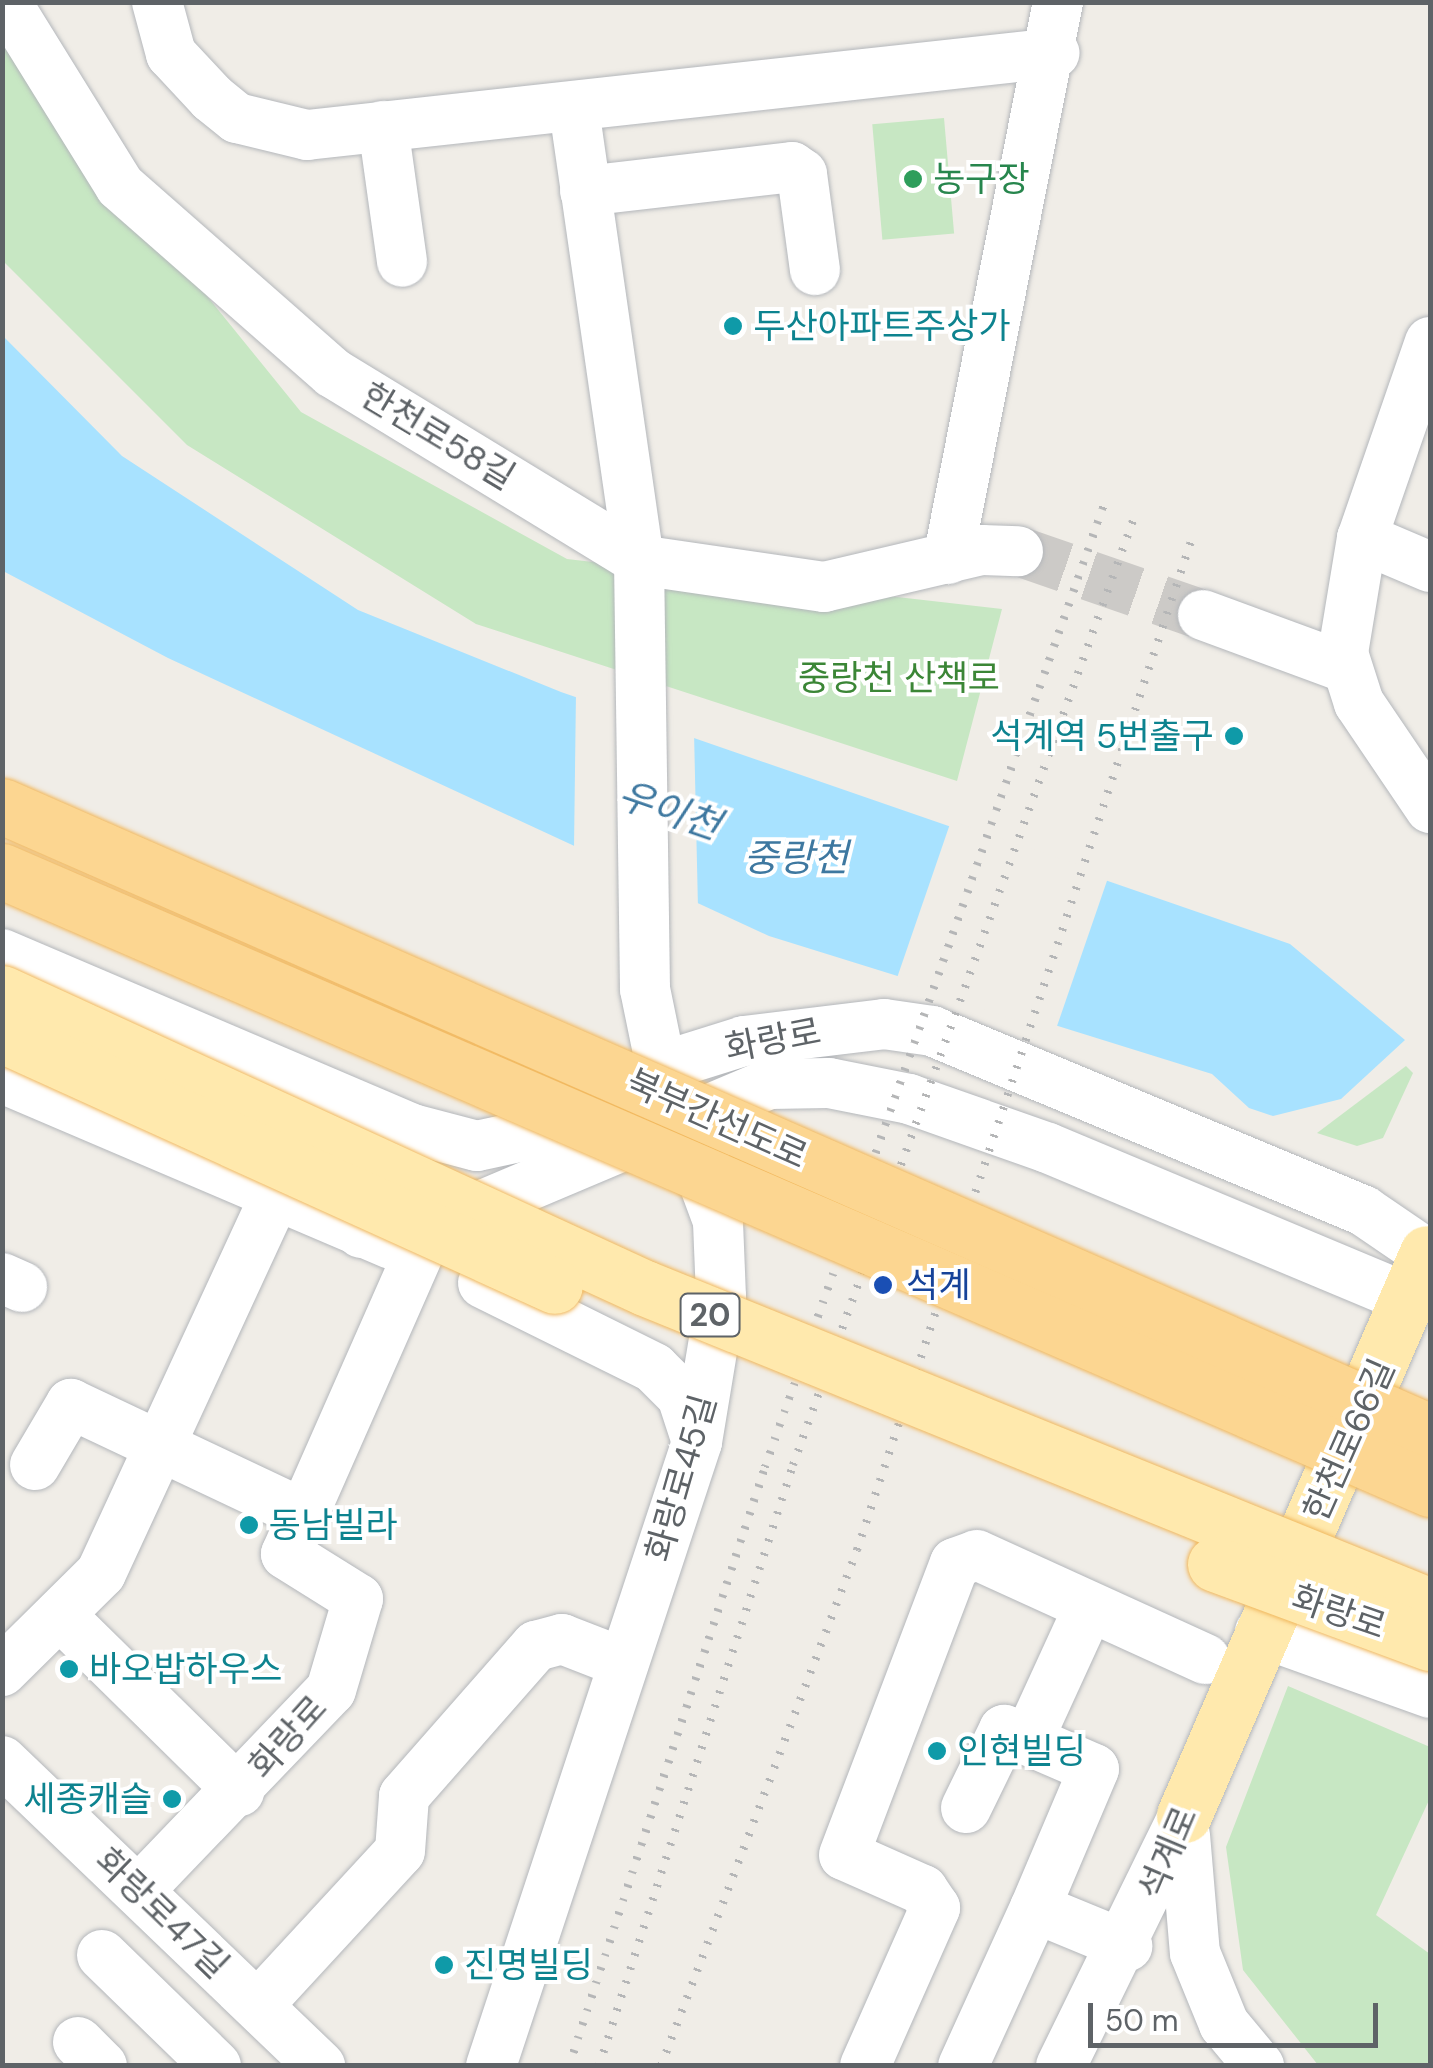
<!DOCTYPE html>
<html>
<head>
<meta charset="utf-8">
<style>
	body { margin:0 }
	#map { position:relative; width:1433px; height:2068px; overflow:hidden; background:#f0ede7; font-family:"DM Sans","Noto Sans KR",sans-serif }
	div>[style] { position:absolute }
	.green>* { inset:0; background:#c7e7c3; transform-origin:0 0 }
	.water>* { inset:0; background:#a8e2ff }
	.pier>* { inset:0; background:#f0ede7; transform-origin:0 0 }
	.minor-tunnel>* { height:50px; margin-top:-25px; transform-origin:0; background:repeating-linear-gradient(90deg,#cccac7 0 50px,transparent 0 75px) }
	.roads { filter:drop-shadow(0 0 2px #b4b7bb) drop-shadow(0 0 2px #b4b7bb) }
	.minor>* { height:50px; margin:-25px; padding:0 25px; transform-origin:25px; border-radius:25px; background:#fff }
	.major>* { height:55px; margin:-27.5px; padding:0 27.5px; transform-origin:27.5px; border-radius:27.5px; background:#ffe9ad }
	.rail>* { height:8px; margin-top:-4px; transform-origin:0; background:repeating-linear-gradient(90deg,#b5b6b7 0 2.5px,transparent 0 14.5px) }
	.bridges { filter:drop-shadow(0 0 2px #f1b85e) drop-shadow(0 0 2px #f1b85e) }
	.major-bridge>* { height:55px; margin:-27.5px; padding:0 27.5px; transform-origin:27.5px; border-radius:27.5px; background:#ffe9ad }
	.highway-bridge>* { height:55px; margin:-27.5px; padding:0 27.5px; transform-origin:27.5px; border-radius:27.5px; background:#fcd691 }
	.dots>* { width:28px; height:28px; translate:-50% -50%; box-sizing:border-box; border:5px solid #fff; border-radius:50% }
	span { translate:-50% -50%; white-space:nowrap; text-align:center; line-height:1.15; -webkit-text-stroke:8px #fff; paint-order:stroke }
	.shield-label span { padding:2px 8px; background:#fff; border:2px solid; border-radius:8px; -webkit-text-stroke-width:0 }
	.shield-label { font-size:32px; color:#5e6367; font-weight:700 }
	.leisure-label { font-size:35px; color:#27864d }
	.left { translate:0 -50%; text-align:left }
	.culture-label { font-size:35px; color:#0d838f }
	.right { translate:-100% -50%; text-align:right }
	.street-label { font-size:35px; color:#5e6367 }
	.park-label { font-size:35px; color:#3b8636 }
	.transit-label { font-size:35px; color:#164399 }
	.water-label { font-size:38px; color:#3e78a0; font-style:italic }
	.frame { position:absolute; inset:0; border:5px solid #5e6367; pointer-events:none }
	.scale { position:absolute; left:1088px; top:2003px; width:290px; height:45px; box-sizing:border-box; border:5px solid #5e6367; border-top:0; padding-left:12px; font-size:30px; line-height:35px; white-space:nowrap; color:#5e6367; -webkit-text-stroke:8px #fff; paint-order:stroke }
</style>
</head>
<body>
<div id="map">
	<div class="green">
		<div style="clip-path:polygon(2px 3px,95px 158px,301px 412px,567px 559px,1002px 609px,957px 781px,476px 624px,187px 445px,3px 261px)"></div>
		<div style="left:944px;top:118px;width:116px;height:72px;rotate:85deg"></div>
		<div style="clip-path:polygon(1406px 1066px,1413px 1073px,1383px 1138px,1357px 1146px,1317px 1133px)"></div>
		<div style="clip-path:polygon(1288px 1686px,1430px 1747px,1430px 1798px,1376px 1915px,1430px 1954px,1430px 2065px,1318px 2065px,1243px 1970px,1226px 1847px)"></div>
	</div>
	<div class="water">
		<div style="clip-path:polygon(2px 335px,122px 456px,358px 610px,561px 692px,1290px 944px,1405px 1040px,1341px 1099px,1273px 1116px,1249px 1108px,1212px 1074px,769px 936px,168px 658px,3px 571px)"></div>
	</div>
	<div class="pier">
		<div style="clip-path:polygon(576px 692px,694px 732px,698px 908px,574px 848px)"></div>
		<div style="left:951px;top:821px;width:167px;height:167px;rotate:19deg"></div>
	</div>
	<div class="minor-tunnel">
		<div style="left:1018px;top:551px;width:196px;rotate:19.1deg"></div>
	</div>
	<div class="roads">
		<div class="minor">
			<div style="left:6px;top:2px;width:216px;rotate:58.2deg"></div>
			<div style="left:120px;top:186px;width:283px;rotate:41.3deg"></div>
			<div style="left:333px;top:373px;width:359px;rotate:31.4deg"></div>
			<div style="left:639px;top:560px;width:187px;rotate:8.3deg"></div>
			<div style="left:824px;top:587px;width:162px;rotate:-13.2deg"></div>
			<div style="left:982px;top:550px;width:36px;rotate:2deg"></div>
			<div style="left:157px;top:2px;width:54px;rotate:74.9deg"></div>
			<div style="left:171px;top:54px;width:60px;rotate:47deg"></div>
			<div style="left:212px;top:98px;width:32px;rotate:39deg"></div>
			<div style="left:237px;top:118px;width:72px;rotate:13.7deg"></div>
			<div style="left:307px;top:135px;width:752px;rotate:-6.26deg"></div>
			<div style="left:383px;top:126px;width:137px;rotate:82deg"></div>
			<div style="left:585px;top:191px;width:208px;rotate:-6.6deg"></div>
			<div style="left:792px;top:167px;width:12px;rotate:35deg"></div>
			<div style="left:802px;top:174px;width:97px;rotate:82.3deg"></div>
			<div style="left:1430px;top:342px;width:207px;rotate:109.1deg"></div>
			<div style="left:1362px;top:538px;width:117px;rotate:99.4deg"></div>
			<div style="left:1343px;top:653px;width:52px;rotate:72.3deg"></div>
			<div style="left:1359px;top:703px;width:127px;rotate:55.9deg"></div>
			<div style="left:1362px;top:538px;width:74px;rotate:23.1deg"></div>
			<div style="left:948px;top:559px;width:568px;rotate:-78.83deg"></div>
			<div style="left:1203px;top:615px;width:150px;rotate:20.2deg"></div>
			<div style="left:2px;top:954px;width:446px;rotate:23.1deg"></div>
			<div style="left:412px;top:1129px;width:67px;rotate:14.7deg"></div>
			<div style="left:477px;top:1146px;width:57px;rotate:-12.1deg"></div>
			<div style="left:533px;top:1134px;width:144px;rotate:-27.6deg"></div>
			<div style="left:661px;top:1067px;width:87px;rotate:-17.4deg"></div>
			<div style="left:744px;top:1041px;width:141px;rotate:-6.9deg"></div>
			<div style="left:884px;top:1024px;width:49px;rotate:8.3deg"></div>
			<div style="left:932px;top:1031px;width:468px;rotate:22.6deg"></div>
			<div style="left:1364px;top:1211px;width:80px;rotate:34.3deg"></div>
			<div style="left:2px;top:1078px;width:423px;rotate:23.1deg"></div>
			<div style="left:361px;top:1233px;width:120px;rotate:-12.5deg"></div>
			<div style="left:478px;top:1207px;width:316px;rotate:-22.9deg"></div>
			<div style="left:769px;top:1084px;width:60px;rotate:-1deg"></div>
			<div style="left:829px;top:1083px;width:82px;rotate:11.3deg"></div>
			<div style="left:909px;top:1099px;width:147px;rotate:19.4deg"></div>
			<div style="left:1048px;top:1148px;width:391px;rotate:22.7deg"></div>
			<div style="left:2px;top:1278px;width:22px;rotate:24deg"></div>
			<div style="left:483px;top:1283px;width:191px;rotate:26.4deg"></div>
			<div style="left:654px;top:1368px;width:40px;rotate:45deg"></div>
			<div style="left:682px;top:1396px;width:48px;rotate:71.9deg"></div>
			<div style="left:35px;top:1465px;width:71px;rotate:-59.5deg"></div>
			<div style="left:71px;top:1404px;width:258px;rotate:25.3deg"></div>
			<div style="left:61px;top:1616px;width:250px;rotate:44.5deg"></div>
			<div style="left:1260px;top:1632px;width:181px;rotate:19.7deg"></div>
			<div style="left:2px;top:1671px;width:139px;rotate:-44.7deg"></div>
			<div style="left:101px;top:1573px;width:413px;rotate:-65.2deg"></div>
			<div style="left:274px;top:1198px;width:32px;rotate:-22deg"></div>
			<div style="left:1029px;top:1738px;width:144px;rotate:-65.4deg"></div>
			<div style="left:2px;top:1761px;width:441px;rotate:43.8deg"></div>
			<div style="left:966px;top:1808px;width:87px;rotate:-64deg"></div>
			<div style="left:1004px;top:1730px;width:98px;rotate:23.4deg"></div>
			<div style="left:1094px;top:1769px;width:151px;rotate:113deg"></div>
			<div style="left:1185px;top:1835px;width:118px;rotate:85.2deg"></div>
			<div style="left:1195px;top:1953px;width:77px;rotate:67.8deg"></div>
			<div style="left:1224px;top:2024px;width:55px;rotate:50.2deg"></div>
			<div style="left:139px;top:1890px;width:277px;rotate:-46.2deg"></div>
			<div style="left:331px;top:1690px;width:95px;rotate:-73.5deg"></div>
			<div style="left:358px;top:1599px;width:85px;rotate:-148deg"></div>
			<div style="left:286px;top:1554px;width:329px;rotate:-66.2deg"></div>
			<div style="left:102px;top:1955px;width:159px;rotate:44.2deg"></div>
			<div style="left:258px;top:2005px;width:209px;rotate:-47.3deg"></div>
			<div style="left:400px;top:1851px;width:55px;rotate:-85.8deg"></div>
			<div style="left:404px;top:1796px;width:200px;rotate:-48.7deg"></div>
			<div style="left:536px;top:1646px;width:27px;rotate:-15deg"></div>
			<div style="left:562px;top:1639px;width:66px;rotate:21.2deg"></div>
			<div style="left:78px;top:2042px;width:34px;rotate:45deg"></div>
			<div style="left:491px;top:2066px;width:657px;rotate:-71.73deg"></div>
			<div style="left:697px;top:1442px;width:147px;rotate:-80.6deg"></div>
			<div style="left:721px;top:1297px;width:76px;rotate:-92.3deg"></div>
			<div style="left:718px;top:1221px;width:164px;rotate:-110.3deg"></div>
			<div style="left:661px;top:1067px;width:80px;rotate:-101.6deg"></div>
			<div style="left:645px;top:989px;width:429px;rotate:-90.8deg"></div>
			<div style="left:639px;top:560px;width:457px;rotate:-98.2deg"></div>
			<div style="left:865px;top:2066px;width:173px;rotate:-66.1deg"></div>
			<div style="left:935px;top:1908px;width:22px;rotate:-124deg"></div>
			<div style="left:923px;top:1890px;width:86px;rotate:-156.1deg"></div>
			<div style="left:844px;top:1855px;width:312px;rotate:-69.2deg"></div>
			<div style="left:955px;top:1563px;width:23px;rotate:-20deg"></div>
			<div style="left:977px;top:1555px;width:251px;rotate:24.5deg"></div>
			<div style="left:963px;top:2066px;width:174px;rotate:-65.5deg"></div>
			<div style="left:1035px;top:1908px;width:100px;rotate:22.4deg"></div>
			<div style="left:1061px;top:2066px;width:280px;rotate:-63.9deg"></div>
		</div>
		<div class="major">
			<div style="left:1184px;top:1815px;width:612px;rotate:-66.62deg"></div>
		</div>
	</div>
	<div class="rail">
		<div style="left:569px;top:2066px;width:630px;rotate:-71.88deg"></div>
		<div style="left:765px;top:1467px;width:1018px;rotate:-70.6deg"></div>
		<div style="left:599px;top:2066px;width:632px;rotate:-72.11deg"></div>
		<div style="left:793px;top:1465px;width:1010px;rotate:-70.2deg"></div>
		<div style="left:661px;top:2066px;width:552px;rotate:-69.2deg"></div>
		<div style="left:857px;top:1550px;width:1069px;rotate:-71.68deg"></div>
	</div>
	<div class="bridges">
		<div class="major-bridge">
			<div style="left:2px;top:993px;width:707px;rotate:24.65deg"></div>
			<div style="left:645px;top:1288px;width:847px;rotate:22.05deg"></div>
			<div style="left:2px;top:1035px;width:607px;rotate:24.41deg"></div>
			<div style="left:1215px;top:1564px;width:229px;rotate:20.2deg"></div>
		</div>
		<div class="highway-bridge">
			<div style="left:2px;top:806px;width:1559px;rotate:23.67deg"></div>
			<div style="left:2px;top:871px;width:1556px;rotate:23.4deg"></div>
		</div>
	</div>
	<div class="dots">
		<div style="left:913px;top:179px;background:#2e9e5b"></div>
		<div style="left:733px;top:326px;background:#0f9aa8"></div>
		<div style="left:1234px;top:736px;background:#0f9aa8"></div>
		<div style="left:883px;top:1285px;background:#1a4fb4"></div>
		<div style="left:249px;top:1525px;background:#0f9aa8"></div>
		<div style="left:69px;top:1669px;background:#0f9aa8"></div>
		<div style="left:937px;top:1751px;background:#0f9aa8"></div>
		<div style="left:172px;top:1799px;background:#0f9aa8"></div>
		<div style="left:444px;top:1965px;background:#0f9aa8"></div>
	</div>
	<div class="shield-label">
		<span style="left:710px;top:1315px">20</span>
	</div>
	<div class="leisure-label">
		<span class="left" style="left:933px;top:179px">농구장</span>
	</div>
	<div class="culture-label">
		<span class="left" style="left:753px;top:326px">두산아파트주상가</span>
		<span class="right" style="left:1214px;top:736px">석계역 5번출구</span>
		<span class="left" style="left:269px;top:1525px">동남빌라</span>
		<span class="left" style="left:89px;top:1669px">바오밥하우스</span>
		<span class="left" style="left:957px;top:1751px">인현빌딩</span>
		<span class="right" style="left:152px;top:1799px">세종캐슬</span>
		<span class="left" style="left:464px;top:1965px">진명빌딩</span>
	</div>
	<div class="street-label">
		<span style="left:438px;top:436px;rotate:31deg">한천로58길</span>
		<span style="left:773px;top:1040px;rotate:-11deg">화랑로</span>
		<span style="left:717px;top:1119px;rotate:24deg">북부간선도로</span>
		<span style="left:1349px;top:1440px;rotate:-66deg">한천로66길</span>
		<span style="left:681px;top:1478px;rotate:-74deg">화랑로45길</span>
		<span style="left:1339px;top:1612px;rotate:19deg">화랑로</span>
		<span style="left:288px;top:1737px;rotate:-48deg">화랑로</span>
		<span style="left:1168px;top:1853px;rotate:-67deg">석계로</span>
		<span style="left:162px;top:1913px;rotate:44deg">화랑로47길</span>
	</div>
	<div class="park-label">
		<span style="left:899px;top:678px">중랑천 산책로</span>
	</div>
	<div class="transit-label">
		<span class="left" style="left:906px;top:1285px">석계</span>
	</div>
	<div class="water-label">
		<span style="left:669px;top:811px;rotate:19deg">우이천</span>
		<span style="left:796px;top:859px">중랑천</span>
	</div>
	<div class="frame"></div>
	<div class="scale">50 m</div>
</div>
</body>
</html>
